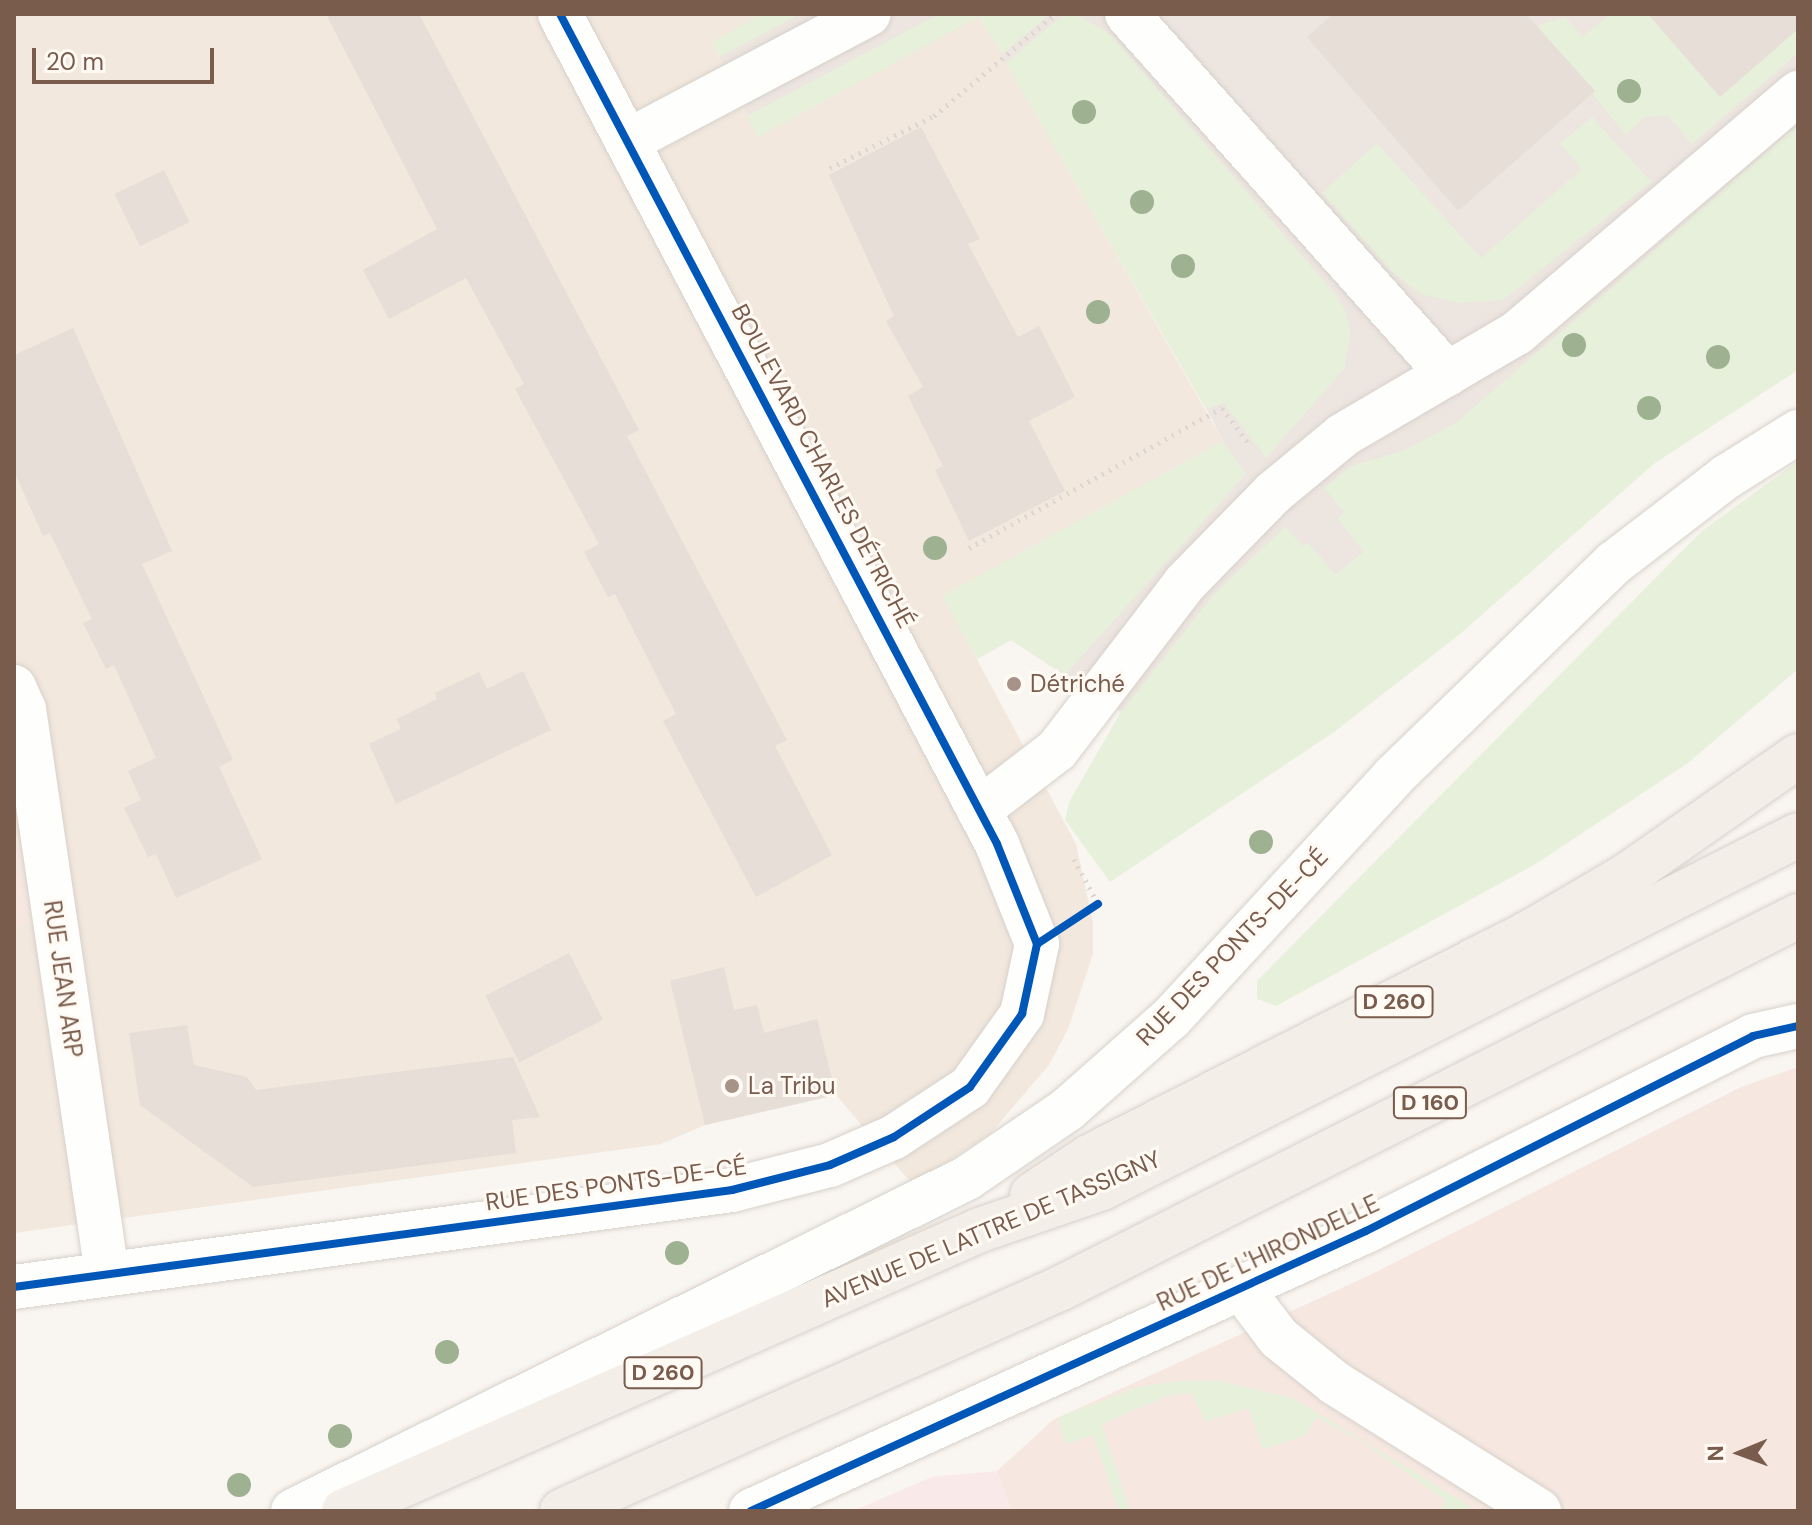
<!DOCTYPE html>
<html>
<head>
<meta charset="utf-8">
<style>
	body { margin:0 }
	#map { position:relative; width:1812px; height:1525px; overflow:hidden; background:#f9f5f0; font-family:"DM Sans",sans-serif }
	div>[style] { position:absolute }
	.residential>* { inset:0; background:#f2e8de }
	.commercial>* { inset:0; background:#f6e8e1 }
	.industrial>* { inset:0; background:#ede5e0 }
	.medical>* { inset:0; background:#fae9e9 }
	.green>* { inset:0; background:#e7f0db }
	.building>* { inset:0; background:#e6ded7; transform-origin:0 0 }
	.path>* { height:5px; margin-top:-2.5px; transform-origin:0; background:repeating-linear-gradient(90deg,#dcd5d0 0 2px,transparent 0 8px) }
	.roads { filter:drop-shadow(0 0 2px #d7d1cb) drop-shadow(0 0 2px #d7d1cb) }
	.minor>* { height:44px; margin:-22px; padding:0 22px; transform-origin:22px; border-radius:22px; background:#fefefd }
	.major>* { height:44px; margin:-22px; padding:0 22px; transform-origin:22px; border-radius:22px; background:#f3eee8 }
	.cycleway>* { height:8px; margin:-4px; padding:0 4px; transform-origin:4px; border-radius:4px; background:#0057b8 }
	.trees>* { width:24px; height:24px; margin:-12px; border-radius:50%; background:#9eb190 }
	.dots>* { width:22px; height:22px; translate:-50% -50%; box-sizing:border-box; border:4px solid #fffaf3; border-radius:50% }
	span { translate:-50% -50%; white-space:nowrap; text-align:center; line-height:1.15; -webkit-text-stroke:6px #fffaf3; paint-order:stroke }
	.shield-label span { padding:2px 6px; background:#fffaf3; border:2px solid; border-radius:6px; -webkit-text-stroke-width:0 }
	.shield-label { font-size:22px; color:#7a5c4d; font-weight:700 }
	.street-label { font-size:24px; color:#7a5c4d }
	.poi-label { font-size:24px; color:#7a5c4d }
	.left { translate:0 -50%; text-align:left }
	.frame { position:absolute; inset:0; border:16px solid #7a5c4d; pointer-events:none }
	.north { position:absolute; left:1700px; top:1413px; width:80px; height:80px; -webkit-text-stroke:6px #fffaf3; paint-order:stroke; rotate:269deg; font-size:22px; font-weight:700; line-height:32px; text-align:center; color:#7a5c4d }
	.north::after { content:''; display:block; margin:auto; width:28px; height:36px; background:#7a5c4d; clip-path:polygon(50% 0,100% 100%,50% 72%,0 100%) }
	.scale { position:absolute; left:32px; top:48px; width:182px; height:36px; box-sizing:border-box; border:4px solid #7a5c4d; border-top:0; padding-left:10px; font-size:24px; line-height:28px; white-space:nowrap; color:#7a5c4d; -webkit-text-stroke:6px #fffaf3; paint-order:stroke }
</style>
</head>
<body>
<div id="map">
	<div class="residential">
		<div style="clip-path:polygon(14px 14px,762px 14px,712px 42px,758px 137px,980px 16px,1223px 441px,943px 596px,1076px 844px,1093px 923px,1093px 954px,1068px 1029px,1049px 1065px,990px 1134px,913px 1185px,836px 1095px,705px 1125px,661px 1144px,14px 1233px,14px 927px,32px 924px,14px 815px)"></div>
	</div>
	<div class="commercial">
		<div style="clip-path:polygon(14px 815px,32px 925px,14px 927px)"></div>
		<div style="clip-path:polygon(1798px 1067px,1798px 1511px,1011px 1511px,997px 1471px,1053px 1420px,1370px 1275px,1741px 1087px)"></div>
	</div>
	<div class="industrial">
		<div style="clip-path:polygon(762px 14px,1798px 14px,1798px 258px,1364px 552px,1146px 728px,1011px 640px,977px 659px,942px 596px,1223px 441px,1209px 414px,980px 17px,758px 137px,712px 42px)"></div>
	</div>
	<div class="medical">
		<div style="clip-path:polygon(997px 1471px,1011px 1511px,853px 1511px,932px 1477px)"></div>
	</div>
	<div class="green">
		<div style="clip-path:polygon(762px 14px,800px 14px,719px 57px,712px 42px)"></div>
		<div style="clip-path:polygon(939px 14px,1050px 14px,1002px 54px,979px 17px,758px 137px,747px 116px)"></div>
		<div style="clip-path:polygon(1064px 14px,1076px 14px,1111px 35px,1337px 296px,1346px 313px,1351px 333px,1344px 369px,1266px 458px,1224px 403px,1206px 409px,1006px 63px)"></div>
		<div style="clip-path:polygon(1610px 14px,1648px 14px,1720px 96px,1798px 29px,1798px 53px,1692px 144px,1668px 116px,1645px 117px,1626px 135px,1537px 26px,1565px 17px,1583px 37px)"></div>
		<div style="clip-path:polygon(1592px 117px,1651px 182px,1503px 300px,1460px 303px,1421px 294px,1393px 273px,1322px 193px,1377px 143px,1481px 258px,1582px 169px,1560px 144px)"></div>
		<div style="clip-path:polygon(1798px 125px,1798px 370px,1655px 463px,1460px 634px,1334px 732px,1110px 882px,1065px 820px,1069px 802px,1121px 712px,1215px 593px,1285px 527px,1303px 546px,1308px 543px,1336px 575px,1364px 552px,1338px 519px,1344px 512px,1324px 488px,1351px 466px,1405px 450px,1457px 422px)"></div>
		<div style="clip-path:polygon(1223px 441px,1246px 474px,1065px 675px,1011px 640px,977px 659px,942px 596px)"></div>
		<div style="clip-path:polygon(1798px 461px,1798px 669px,1688px 763px,1534px 865px,1276px 1006px,1257px 999px,1257px 981px,1702px 531px)"></div>
		<div style="clip-path:polygon(1179px 1381px,1219px 1381px,1293px 1398px,1470px 1506px,1466px 1511px,1440px 1511px,1446px 1501px,1361px 1441px,1316px 1417px,1306px 1435px,1263px 1450px,1249px 1408px,1205px 1422px,1192px 1393px,1167px 1396px,1102px 1424px,1130px 1511px,1119px 1511px,1093px 1435px,1065px 1444px,1057px 1418px,1138px 1387px)"></div>
	</div>
	<div class="building">
		<div style="clip-path:polygon(326px 14px,419px 14px,639px 430px,627px 436px,787px 740px,775px 746px,832px 855px,756px 897px,663px 721px,676px 714px,615px 594px,608px 597px,584px 552px,599px 544px,515px 389px,524px 384px,466px 278px,389px 319px,363px 270px,437px 229px)"></div>
		<div style="clip-path:polygon(1333px 14px,1526px 14px,1595px 91px,1458px 211px,1307px 37px)"></div>
		<div style="clip-path:polygon(1648px 14px,1798px 14px,1798px 29px,1720px 97px)"></div>
		<div style="clip-path:polygon(921px 127px,980px 239px,968px 244px,1018px 337px,1039px 326px,1075px 397px,1029px 421px,1065px 491px,969px 541px,935px 470px,943px 466px,908px 396px,923px 387px,886px 321px,894px 316px,829px 175px)"></div>
		<div style="left:164px;top:170px;width:58px;height:55px;rotate:64deg"></div>
		<div style="clip-path:polygon(73px 328px,172px 551px,142px 564px,233px 760px,219px 767px,262px 859px,176px 898px,156px 854px,148px 857px,124px 808px,141px 800px,128px 771px,156px 758px,114px 665px,106px 669px,83px 623px,92px 619px,50px 533px,43px 536px,14px 471px,14px 355px)"></div>
		<div style="clip-path:polygon(523px 671px,551px 730px,396px 804px,369px 744px,401px 729px,397px 719px,437px 699px,435px 693px,479px 672px,487px 689px)"></div>
		<div style="left:569px;top:953px;width:75px;height:94px;rotate:63deg"></div>
		<div style="clip-path:polygon(724px 967px,734px 1010px,757px 1005px,764px 1033px,817px 1019px,836px 1095px,705px 1125px,670px 981px)"></div>
		<div style="clip-path:polygon(187px 1025px,194px 1065px,247px 1077px,256px 1090px,513px 1057px,540px 1117px,512px 1120px,516px 1153px,253px 1187px,140px 1105px,129px 1033px)"></div>
	</div>
	<div class="path">
		<div style="left:830px;top:168px;width:116px;rotate:-26.6deg"></div>
		<div style="left:934px;top:116px;width:158px;rotate:-40.1deg"></div>
		<div style="left:969px;top:548px;width:289px;rotate:-29deg"></div>
		<div style="left:1222px;top:408px;width:45px;rotate:53.1deg"></div>
		<div style="left:1074px;top:859px;width:51px;rotate:61.9deg"></div>
	</div>
	<div class="roads">
		<div class="minor">
			<div style="left:1127px;top:14px;width:482px;rotate:48.3deg"></div>
			<div style="left:628px;top:141px;width:272px;rotate:-27.8deg"></div>
			<div style="left:14px;top:687px;width:24px;rotate:66deg"></div>
			<div style="left:24px;top:709px;width:571px;rotate:81.64deg"></div>
			<div style="left:979px;top:810px;width:98px;rotate:-37.6deg"></div>
			<div style="left:1057px;top:750px;width:210px;rotate:-52.5deg"></div>
			<div style="left:1185px;top:583px;width:126px;rotate:-45.6deg"></div>
			<div style="left:1273px;top:493px;width:91px;rotate:-39.6deg"></div>
			<div style="left:1343px;top:435px;width:202px;rotate:-30.4deg"></div>
			<div style="left:1517px;top:333px;width:370px;rotate:-40.5deg"></div>
			<div style="left:14px;top:1287px;width:725px;rotate:-7.69deg"></div>
			<div style="left:732px;top:1190px;width:101px;rotate:-14.3deg"></div>
			<div style="left:830px;top:1165px;width:70px;rotate:-23.6deg"></div>
			<div style="left:894px;top:1137px;width:91px;rotate:-33.3deg"></div>
			<div style="left:970px;top:1087px;width:90px;rotate:-54.5deg"></div>
			<div style="left:1022px;top:1014px;width:72px;rotate:-77.9deg"></div>
			<div style="left:1037px;top:944px;width:108px;rotate:-111.8deg"></div>
			<div style="left:997px;top:844px;width:938px;rotate:-117.77deg"></div>
			<div style="left:1241px;top:1288px;width:63px;rotate:52.8deg"></div>
			<div style="left:1279px;top:1338px;width:72px;rotate:38.8deg"></div>
			<div style="left:1335px;top:1383px;width:241px;rotate:32.1deg"></div>
			<div style="left:293px;top:1511px;width:752px;rotate:-26.29deg"></div>
			<div style="left:967px;top:1178px;width:122px;rotate:-34.3deg"></div>
			<div style="left:1068px;top:1109px;width:137px;rotate:-41.5deg"></div>
			<div style="left:1171px;top:1018px;width:328px;rotate:-47.3deg"></div>
			<div style="left:1393px;top:777px;width:308px;rotate:-44.1deg"></div>
			<div style="left:1614px;top:563px;width:141px;rotate:-37.5deg"></div>
			<div style="left:1726px;top:477px;width:85px;rotate:-32deg"></div>
			<div style="left:751px;top:1511px;width:676px;rotate:-24.48deg"></div>
			<div style="left:1366px;top:1231px;width:433px;rotate:-26.7deg"></div>
			<div style="left:1753px;top:1036px;width:46px;rotate:-12.5deg"></div>
		</div>
		<div class="major">
			<div style="left:1032px;top:1195px;width:69px;rotate:-33.7deg"></div>
			<div style="left:1089px;top:1157px;width:492px;rotate:-27deg"></div>
			<div style="left:1527px;top:934px;width:115px;rotate:-30.4deg"></div>
			<div style="left:1626px;top:876px;width:210px;rotate:-34.9deg"></div>
			<div style="left:344px;top:1511px;width:695px;rotate:-23.84deg"></div>
			<div style="left:980px;top:1230px;width:129px;rotate:-19deg"></div>
			<div style="left:1102px;top:1188px;width:780px;rotate:-26.89deg"></div>
			<div style="left:562px;top:1511px;width:547px;rotate:-24.08deg"></div>
			<div style="left:1061px;top:1288px;width:826px;rotate:-26.78deg"></div>
		</div>
	</div>
	<div class="cycleway">
		<div style="left:560px;top:14px;width:938px;rotate:62.23deg"></div>
		<div style="left:997px;top:844px;width:108px;rotate:68.2deg"></div>
		<div style="left:14px;top:1287px;width:725px;rotate:-7.69deg"></div>
		<div style="left:732px;top:1190px;width:101px;rotate:-14.3deg"></div>
		<div style="left:830px;top:1165px;width:70px;rotate:-23.6deg"></div>
		<div style="left:894px;top:1137px;width:91px;rotate:-33.3deg"></div>
		<div style="left:970px;top:1087px;width:90px;rotate:-54.5deg"></div>
		<div style="left:1022px;top:1014px;width:72px;rotate:-77.9deg"></div>
		<div style="left:1037px;top:944px;width:73px;rotate:-33.3deg"></div>
		<div style="left:751px;top:1511px;width:676px;rotate:-24.48deg"></div>
		<div style="left:1366px;top:1231px;width:433px;rotate:-26.7deg"></div>
		<div style="left:1753px;top:1036px;width:46px;rotate:-12.5deg"></div>
	</div>
	<div class="trees">
		<div style="left:1629px;top:91px"></div>
		<div style="left:1084px;top:112px"></div>
		<div style="left:1142px;top:202px"></div>
		<div style="left:1183px;top:266px"></div>
		<div style="left:1098px;top:312px"></div>
		<div style="left:1574px;top:345px"></div>
		<div style="left:1718px;top:357px"></div>
		<div style="left:1649px;top:408px"></div>
		<div style="left:935px;top:548px"></div>
		<div style="left:1261px;top:842px"></div>
		<div style="left:677px;top:1253px"></div>
		<div style="left:447px;top:1352px"></div>
		<div style="left:340px;top:1436px"></div>
		<div style="left:239px;top:1485px"></div>
	</div>
	<div class="dots">
		<div style="left:1014px;top:684px;background:#a69286"></div>
		<div style="left:732px;top:1086px;background:#a69286"></div>
	</div>
	<div class="shield-label">
		<span style="left:1394px;top:1002px">D 260</span>
		<span style="left:1430px;top:1103px">D 160</span>
		<span style="left:663px;top:1373px">D 260</span>
	</div>
	<div class="street-label">
		<span style="left:823px;top:466px;rotate:62deg">BOULEVARD CHARLES DÉTRICHÉ</span>
		<span style="left:1232px;top:947px;rotate:-46deg">RUE DES PONTS-DE-CÉ</span>
		<span style="left:63px;top:979px;rotate:82deg">RUE JEAN ARP</span>
		<span style="left:616px;top:1184px;rotate:-8deg">RUE DES PONTS-DE-CÉ</span>
		<span style="left:991px;top:1229px;rotate:-23deg">AVENUE DE LATTRE DE TASSIGNY</span>
		<span style="left:1268px;top:1253px;rotate:-25deg">RUE DE L'HIRONDELLE</span>
	</div>
	<div class="poi-label">
		<span class="left" style="left:1030px;top:684px">Détriché</span>
		<span class="left" style="left:748px;top:1086px">La Tribu</span>
	</div>
	<div class="frame"></div>
	<div class="north">N</div>
	<div class="scale">20 m</div>
</div>
</body>
</html>
